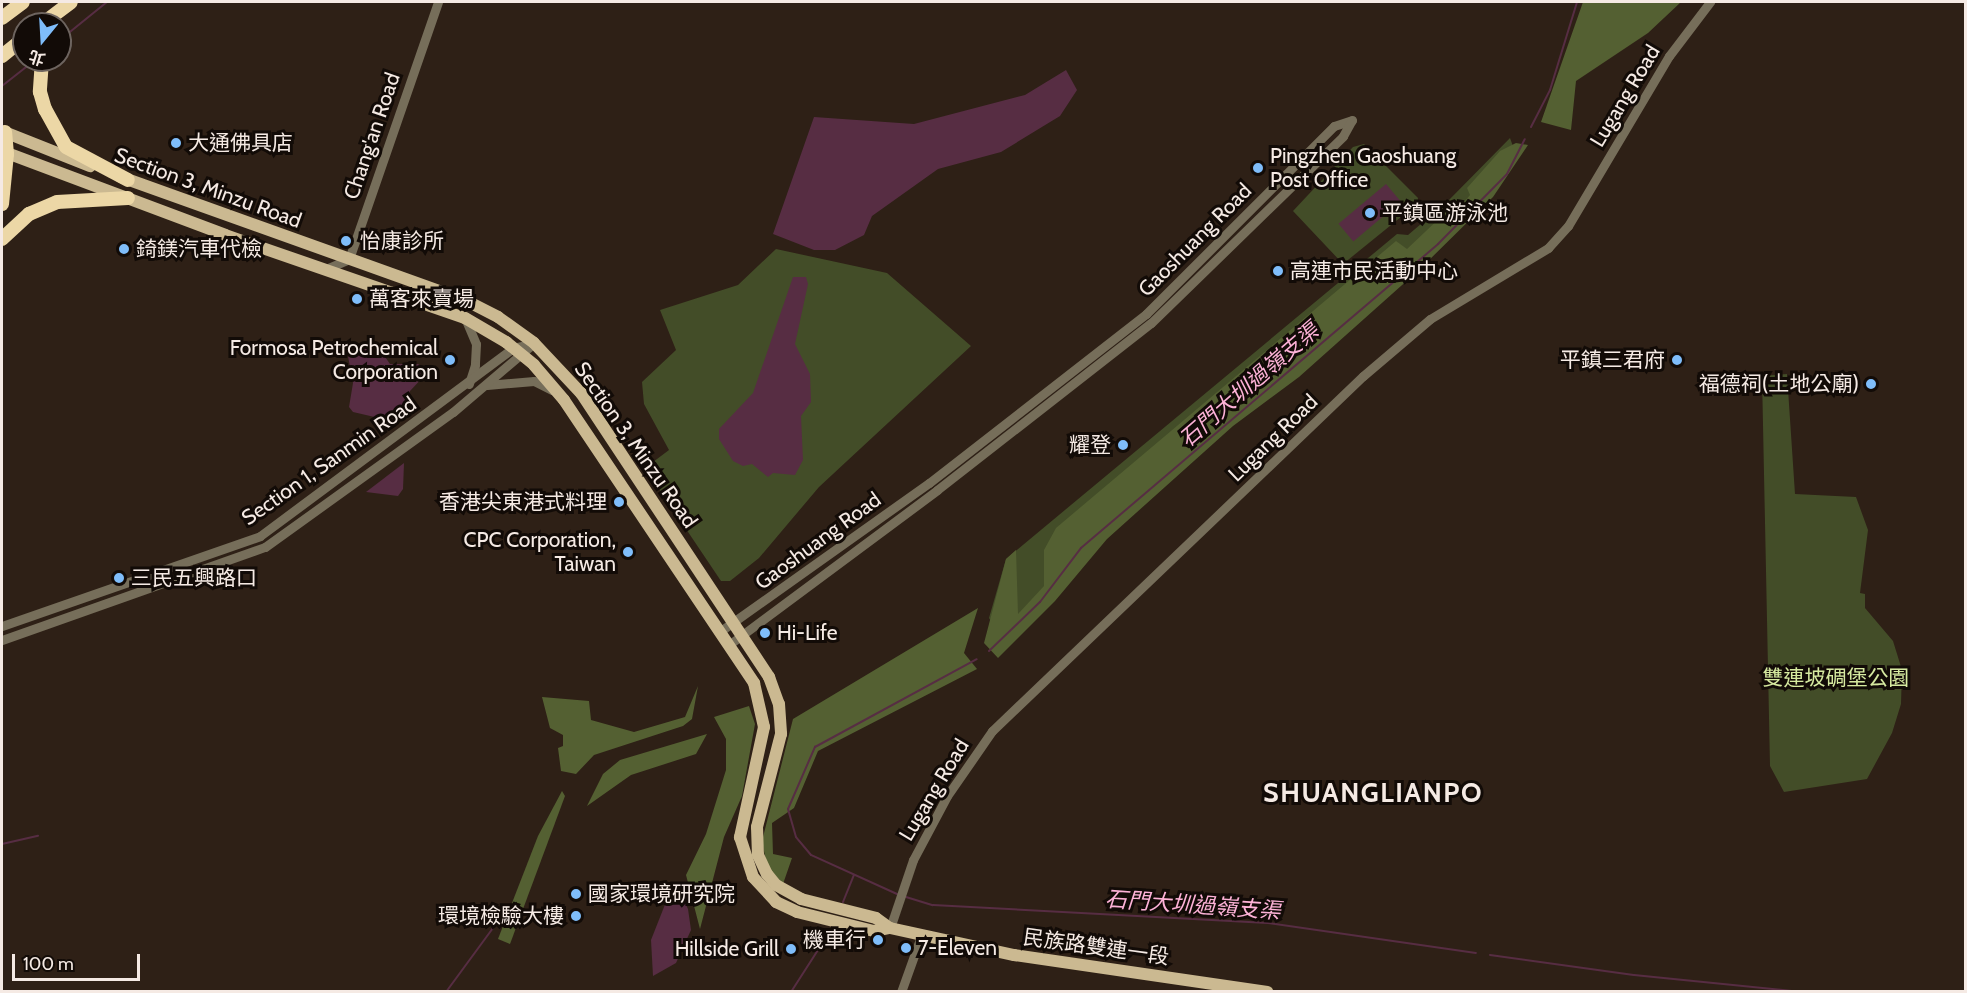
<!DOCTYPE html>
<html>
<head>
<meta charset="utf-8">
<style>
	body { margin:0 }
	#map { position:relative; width:1967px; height:993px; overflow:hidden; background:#2e2016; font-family:Cabin,"Noto Sans TC",sans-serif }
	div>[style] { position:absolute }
	.green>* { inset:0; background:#434d28 }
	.forest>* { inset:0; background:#546032 }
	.water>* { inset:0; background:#572d43; transform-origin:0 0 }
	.stream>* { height:2px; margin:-1px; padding:0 1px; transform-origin:1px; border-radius:1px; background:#572d43 }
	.minor>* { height:9px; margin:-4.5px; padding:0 4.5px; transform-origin:4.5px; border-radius:4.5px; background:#766e5a }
	.major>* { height:12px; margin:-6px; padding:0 6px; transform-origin:6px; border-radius:6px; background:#cbb991 }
	.highway>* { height:14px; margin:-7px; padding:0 7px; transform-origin:7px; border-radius:7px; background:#ecd7a6 }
	.highway-bridge>* { height:14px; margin:-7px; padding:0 7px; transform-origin:7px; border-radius:7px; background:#ecd7a6 }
	.dots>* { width:16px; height:16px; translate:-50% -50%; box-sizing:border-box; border:3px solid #120b07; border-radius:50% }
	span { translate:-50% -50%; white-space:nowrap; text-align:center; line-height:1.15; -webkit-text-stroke:6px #120b07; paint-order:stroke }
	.street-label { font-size:21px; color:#f5eae4 }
	.poi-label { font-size:21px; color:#f5eae4 }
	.left { translate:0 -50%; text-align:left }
	.right { translate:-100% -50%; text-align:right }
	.park-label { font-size:21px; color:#d6eaa0 }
	.water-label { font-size:22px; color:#fdb2d7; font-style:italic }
	.district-label { font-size:27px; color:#f5eae4; font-weight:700; letter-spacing:1.5px }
	.frame { position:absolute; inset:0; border:3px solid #f5eae4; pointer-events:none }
	.north { position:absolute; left:12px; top:12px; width:60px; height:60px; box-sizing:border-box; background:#120b07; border:2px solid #6d645f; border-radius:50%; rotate:198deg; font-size:16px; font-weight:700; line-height:24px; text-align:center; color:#f5eae4 }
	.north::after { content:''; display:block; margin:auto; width:21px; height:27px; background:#7fbdfa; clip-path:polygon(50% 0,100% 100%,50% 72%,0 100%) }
	.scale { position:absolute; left:12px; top:954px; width:128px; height:27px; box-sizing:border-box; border:3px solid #f5eae4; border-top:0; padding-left:8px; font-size:18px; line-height:21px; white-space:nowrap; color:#f5eae4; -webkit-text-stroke:4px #120b07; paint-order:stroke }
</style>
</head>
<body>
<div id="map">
	<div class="green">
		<div style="clip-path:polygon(1510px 138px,1514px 149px,1500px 173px,1001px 637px,989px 618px,1006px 559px,1397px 234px,1408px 235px,1448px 201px)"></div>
		<div style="clip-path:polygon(1364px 144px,1418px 198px,1417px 204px,1343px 264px,1293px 211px,1353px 147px)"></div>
		<div style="clip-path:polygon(776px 249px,887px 273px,971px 346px,819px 487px,759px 558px,730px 581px,721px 581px,645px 468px,669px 450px,644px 404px,642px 382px,676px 350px,660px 310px,738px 285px)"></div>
		<div style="clip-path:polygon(1787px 374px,1795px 494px,1856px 497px,1868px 530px,1860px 593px,1865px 594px,1865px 608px,1893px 641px,1902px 670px,1901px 704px,1892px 733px,1867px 779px,1784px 792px,1770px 766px,1762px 376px)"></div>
	</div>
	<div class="forest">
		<div style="clip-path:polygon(1583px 2px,1681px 2px,1648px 33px,1576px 81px,1571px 130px,1541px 122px)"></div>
		<div style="clip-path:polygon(1516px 143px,1528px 145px,1493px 197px,1420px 269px,1299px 377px,1233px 426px,1107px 539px,1055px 601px,998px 658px,984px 643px,1006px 559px,1016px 550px,1018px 614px,1044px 586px,1044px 550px,1056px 528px,1396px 241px,1407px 249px,1445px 213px,1459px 208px,1470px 195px,1467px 188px,1500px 151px)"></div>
		<div style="clip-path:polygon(978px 608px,964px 653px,977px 669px,818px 751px,794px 808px,772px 823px,773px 854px,792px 858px,783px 884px,767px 866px,762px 841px,793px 719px)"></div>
		<div style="clip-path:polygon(698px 686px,692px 719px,683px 726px,594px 755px,576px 774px,561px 771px,558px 748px,563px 746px,563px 735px,550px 728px,542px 697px,589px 701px,591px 720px,634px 732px,685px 717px)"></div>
		<div style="clip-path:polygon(749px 706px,755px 724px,742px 796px,724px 837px,700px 929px,686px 875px,706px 834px,726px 770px,726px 739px,714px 717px)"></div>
		<div style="clip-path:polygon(707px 734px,696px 754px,631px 775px,587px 806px,603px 774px,620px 760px)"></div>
		<div style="clip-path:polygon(562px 791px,565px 796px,510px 944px,498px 939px,538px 836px)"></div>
	</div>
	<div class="water">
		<div style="clip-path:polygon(1066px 70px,1077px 90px,1060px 116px,1001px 152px,938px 169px,872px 216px,864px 235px,835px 250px,814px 250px,773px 234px,814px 117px,914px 124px,1025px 95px)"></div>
		<div style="left:1386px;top:184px;width:23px;height:62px;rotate:50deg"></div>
		<div style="clip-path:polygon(793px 277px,806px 277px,808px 284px,795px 344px,810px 374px,811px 402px,801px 416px,803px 460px,795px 475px,773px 473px,768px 477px,752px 464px,743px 466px,733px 461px,719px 439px,719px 429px,753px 393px)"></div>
		<div style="clip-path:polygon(356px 344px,377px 345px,390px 364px,418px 364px,424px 368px,425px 375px,410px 391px,401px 418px,396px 422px,353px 412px,349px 407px,353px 383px,347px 351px)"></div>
		<div style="clip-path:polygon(404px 463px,403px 489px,398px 496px,366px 492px)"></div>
		<div style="clip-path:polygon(677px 886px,688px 909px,691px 930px,676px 963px,653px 976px,651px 940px,666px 902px)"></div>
	</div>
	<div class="stream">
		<div style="left:60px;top:40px;width:60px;rotate:-39deg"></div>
		<div style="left:2px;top:86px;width:42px;rotate:-38.2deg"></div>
		<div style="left:1531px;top:127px;width:42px;rotate:-62.8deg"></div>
		<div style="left:1550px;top:90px;width:92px;rotate:-72.9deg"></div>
		<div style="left:989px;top:651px;width:71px;rotate:-43.9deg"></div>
		<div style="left:1040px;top:602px;width:68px;rotate:-52.8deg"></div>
		<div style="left:1081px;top:548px;width:469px;rotate:-40.4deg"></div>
		<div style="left:1438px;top:244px;width:98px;rotate:-45.4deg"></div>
		<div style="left:1507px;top:174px;width:39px;rotate:-63deg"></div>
		<div style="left:2px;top:844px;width:37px;rotate:-13deg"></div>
		<div style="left:897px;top:894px;width:94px;rotate:-155.6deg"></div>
		<div style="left:811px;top:855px;width:23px;rotate:-130deg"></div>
		<div style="left:796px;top:837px;width:29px;rotate:-106deg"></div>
		<div style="left:788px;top:809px;width:68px;rotate:-66.5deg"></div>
		<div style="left:815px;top:747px;width:184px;rotate:-28.5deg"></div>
		<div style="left:906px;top:897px;width:28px;rotate:17deg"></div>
		<div style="left:933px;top:905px;width:335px;rotate:3.1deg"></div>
		<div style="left:1268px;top:923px;width:210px;rotate:8.2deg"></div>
		<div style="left:843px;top:902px;width:29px;rotate:-68deg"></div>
		<div style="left:1490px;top:955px;width:145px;rotate:7.9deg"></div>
		<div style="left:1634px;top:975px;width:168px;rotate:5.8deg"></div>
		<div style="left:446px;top:992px;width:98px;rotate:-53.7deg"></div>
		<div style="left:791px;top:992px;width:80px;rotate:-57.3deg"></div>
	</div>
	<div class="minor">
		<div style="left:326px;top:269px;width:25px;rotate:-23deg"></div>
		<div style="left:349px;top:259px;width:272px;rotate:-70.9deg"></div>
		<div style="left:465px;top:318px;width:28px;rotate:67deg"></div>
		<div style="left:476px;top:344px;width:21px;rotate:93deg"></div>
		<div style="left:475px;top:365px;width:20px;rotate:108deg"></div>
		<div style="left:487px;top:385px;width:47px;rotate:-4.9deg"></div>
		<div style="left:534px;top:381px;width:20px;rotate:27deg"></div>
		<div style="left:2px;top:626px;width:273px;rotate:-19.2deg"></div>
		<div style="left:260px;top:536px;width:315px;rotate:-36.6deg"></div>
		<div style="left:513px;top:348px;width:22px;rotate:-13deg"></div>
		<div style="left:722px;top:630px;width:254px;rotate:-35.4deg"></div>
		<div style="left:929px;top:483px;width:275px;rotate:-37.9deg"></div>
		<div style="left:1146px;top:314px;width:266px;rotate:-45deg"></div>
		<div style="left:1334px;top:126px;width:19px;rotate:-18deg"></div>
		<div style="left:2px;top:640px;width:279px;rotate:-19.5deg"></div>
		<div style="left:265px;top:547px;width:231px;rotate:-35.7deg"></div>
		<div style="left:453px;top:412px;width:106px;rotate:-40.4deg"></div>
		<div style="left:730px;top:644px;width:258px;rotate:-36.6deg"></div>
		<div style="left:937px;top:490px;width:271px;rotate:-38deg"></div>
		<div style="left:1151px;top:323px;width:268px;rotate:-44.2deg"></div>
		<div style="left:1343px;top:136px;width:18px;rotate:-61deg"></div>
		<div style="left:890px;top:928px;width:72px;rotate:-71.3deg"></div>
		<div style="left:913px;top:860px;width:72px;rotate:-62deg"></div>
		<div style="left:947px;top:796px;width:79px;rotate:-55.3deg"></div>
		<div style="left:992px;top:731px;width:513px;rotate:-43.74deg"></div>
		<div style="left:1363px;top:376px;width:88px;rotate:-40.4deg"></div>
		<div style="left:1430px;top:319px;width:138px;rotate:-31deg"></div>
		<div style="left:1548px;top:248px;width:30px;rotate:-48deg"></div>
		<div style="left:1568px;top:226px;width:198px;rotate:-59.3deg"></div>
		<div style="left:1669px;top:56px;width:68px;rotate:-52.8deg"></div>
		<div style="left:901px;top:992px;width:59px;rotate:-70.3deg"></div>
	</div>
	<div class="major">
		<div style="left:2px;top:131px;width:95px;rotate:21.7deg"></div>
		<div style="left:2px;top:151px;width:238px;rotate:20.6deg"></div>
		<div style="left:225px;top:235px;width:254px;rotate:19.1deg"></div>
		<div style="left:465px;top:318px;width:48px;rotate:30.3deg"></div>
		<div style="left:506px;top:342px;width:36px;rotate:39deg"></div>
		<div style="left:534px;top:365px;width:46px;rotate:49.4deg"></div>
		<div style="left:564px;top:400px;width:341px;rotate:56.1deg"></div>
		<div style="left:754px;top:683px;width:45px;rotate:77.2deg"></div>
		<div style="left:764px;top:727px;width:113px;rotate:102.3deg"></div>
		<div style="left:740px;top:837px;width:42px;rotate:72deg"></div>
		<div style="left:753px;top:877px;width:34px;rotate:47deg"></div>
		<div style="left:776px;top:902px;width:23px;rotate:25deg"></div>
		<div style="left:797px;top:912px;width:79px;rotate:13.9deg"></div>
		<div style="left:874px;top:931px;width:16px;rotate:-11deg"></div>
		<div style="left:890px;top:928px;width:127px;rotate:12.3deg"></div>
		<div style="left:1014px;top:955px;width:256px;rotate:8.3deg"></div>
		<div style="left:121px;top:177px;width:365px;rotate:19.7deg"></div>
		<div style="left:465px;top:300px;width:37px;rotate:27deg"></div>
		<div style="left:498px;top:317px;width:44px;rotate:35.8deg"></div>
		<div style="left:534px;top:343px;width:69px;rotate:46.8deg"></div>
		<div style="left:581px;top:393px;width:341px;rotate:56.5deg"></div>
		<div style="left:769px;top:677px;width:29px;rotate:70deg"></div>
		<div style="left:779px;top:704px;width:30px;rotate:86deg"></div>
		<div style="left:781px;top:734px;width:96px;rotate:104.5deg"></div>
		<div style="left:757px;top:827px;width:28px;rotate:88deg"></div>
		<div style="left:758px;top:855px;width:21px;rotate:65deg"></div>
		<div style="left:767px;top:874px;width:14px;rotate:51deg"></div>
		<div style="left:776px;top:885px;width:29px;rotate:29deg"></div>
		<div style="left:801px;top:899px;width:77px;rotate:14.2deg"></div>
		<div style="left:876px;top:918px;width:17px;rotate:36deg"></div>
	</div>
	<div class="highway">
		<div style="left:2px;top:18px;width:26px;rotate:-37deg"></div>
		<div style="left:2px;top:56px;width:28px;rotate:-39deg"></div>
		<div style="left:42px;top:60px;width:32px;rotate:94deg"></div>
		<div style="left:40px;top:92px;width:18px;rotate:74deg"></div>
		<div style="left:45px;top:109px;width:43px;rotate:61.1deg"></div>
		<div style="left:66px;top:147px;width:70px;rotate:28deg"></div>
		<div style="left:2px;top:204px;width:50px;rotate:-84.3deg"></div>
		<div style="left:7px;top:154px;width:22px;rotate:-95deg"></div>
		<div style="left:2px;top:239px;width:37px;rotate:-43deg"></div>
		<div style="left:29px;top:214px;width:30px;rotate:-23deg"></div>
		<div style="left:57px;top:202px;width:71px;rotate:-3.2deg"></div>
	</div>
	<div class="highway-bridge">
		<div style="left:42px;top:24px;width:36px;rotate:-37deg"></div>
	</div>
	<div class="dots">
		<div style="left:176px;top:143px;background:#7fbdfa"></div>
		<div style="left:1258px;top:168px;background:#7fbdfa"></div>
		<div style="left:1370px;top:213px;background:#7fbdfa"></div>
		<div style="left:346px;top:241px;background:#7fbdfa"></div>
		<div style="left:124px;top:249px;background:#7fbdfa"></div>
		<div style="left:1278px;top:271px;background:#7fbdfa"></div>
		<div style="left:357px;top:299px;background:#7fbdfa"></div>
		<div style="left:450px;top:360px;background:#7fbdfa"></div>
		<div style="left:1677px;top:360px;background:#7fbdfa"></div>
		<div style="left:1871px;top:384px;background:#7fbdfa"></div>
		<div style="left:1123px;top:445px;background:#7fbdfa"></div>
		<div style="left:619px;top:502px;background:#7fbdfa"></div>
		<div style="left:628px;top:552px;background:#7fbdfa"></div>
		<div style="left:119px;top:578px;background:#7fbdfa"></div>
		<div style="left:765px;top:633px;background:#7fbdfa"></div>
		<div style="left:576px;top:894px;background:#7fbdfa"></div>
		<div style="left:576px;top:916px;background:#7fbdfa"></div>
		<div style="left:878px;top:940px;background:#7fbdfa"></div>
		<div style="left:906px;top:948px;background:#7fbdfa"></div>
		<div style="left:791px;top:949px;background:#7fbdfa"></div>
	</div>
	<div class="street-label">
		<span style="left:1625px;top:96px;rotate:-59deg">Lugang Road</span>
		<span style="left:372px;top:136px;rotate:-71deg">Chang'an Road</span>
		<span style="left:208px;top:188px;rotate:20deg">Section 3, Minzu Road</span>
		<span style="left:1195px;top:240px;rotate:-45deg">Gaoshuang Road</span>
		<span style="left:1273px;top:438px;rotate:-44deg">Lugang Road</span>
		<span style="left:636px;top:445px;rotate:55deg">Section 3, Minzu Road</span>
		<span style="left:329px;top:461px;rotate:-35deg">Section 1, Sanmin Road</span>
		<span style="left:818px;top:541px;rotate:-36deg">Gaoshuang Road</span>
		<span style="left:934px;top:790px;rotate:-59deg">Lugang Road</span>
		<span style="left:1096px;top:947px;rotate:8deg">民族路雙連一段</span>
	</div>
	<div class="poi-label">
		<span class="left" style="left:188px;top:143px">大通佛具店</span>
		<span class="left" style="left:1270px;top:168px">Pingzhen Gaoshuang<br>Post Office</span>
		<span class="left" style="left:1382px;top:213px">平鎮區游泳池</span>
		<span class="left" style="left:360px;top:241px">怡康診所</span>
		<span class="left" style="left:136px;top:249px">錡鎂汽車代檢</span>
		<span class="left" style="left:1290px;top:271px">高連市民活動中心</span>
		<span class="left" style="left:369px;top:299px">萬客來賣場</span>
		<span class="right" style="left:438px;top:360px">Formosa Petrochemical<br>Corporation</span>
		<span class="right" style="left:1665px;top:360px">平鎮三君府</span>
		<span class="right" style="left:1859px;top:384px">福德祠(土地公廟)</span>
		<span class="right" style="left:1111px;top:445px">耀登</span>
		<span class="right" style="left:607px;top:502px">香港尖東港式料理</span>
		<span class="right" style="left:616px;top:552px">CPC Corporation,<br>Taiwan</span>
		<span class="left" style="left:131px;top:578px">三民五興路口</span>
		<span class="left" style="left:777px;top:633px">Hi-Life</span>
		<span class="left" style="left:588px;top:894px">國家環境研究院</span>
		<span class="right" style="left:564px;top:916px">環境檢驗大樓</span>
		<span class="right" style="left:866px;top:940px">機車行</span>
		<span class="left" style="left:918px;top:948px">7-Eleven</span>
		<span class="right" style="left:779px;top:949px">Hillside Grill</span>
	</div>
	<div class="park-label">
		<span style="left:1836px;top:678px">雙連坡碉堡公園</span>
	</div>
	<div class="water-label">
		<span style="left:1249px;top:385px;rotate:-41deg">石門大圳過嶺支渠</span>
		<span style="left:1193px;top:905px;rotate:4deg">石門大圳過嶺支渠</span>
	</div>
	<div class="district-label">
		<span style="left:1373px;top:793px">SHUANGLIANPO</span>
	</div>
	<div class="frame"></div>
	<div class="north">北</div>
	<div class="scale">100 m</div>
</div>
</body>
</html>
